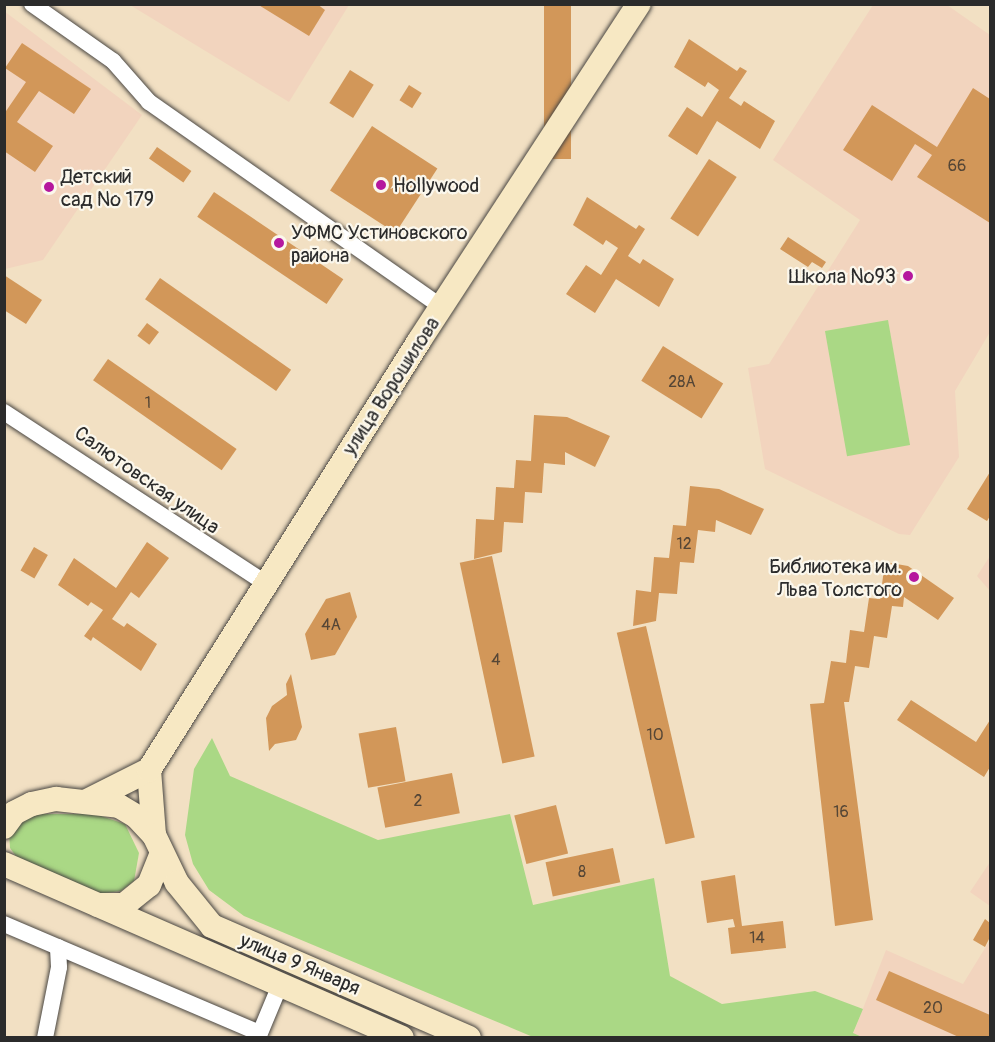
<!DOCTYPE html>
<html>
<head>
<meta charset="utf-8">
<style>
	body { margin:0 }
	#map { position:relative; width:995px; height:1042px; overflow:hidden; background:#f2e0c3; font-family:Pangolin,sans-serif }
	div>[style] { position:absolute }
	.built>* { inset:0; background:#f2d4be }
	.green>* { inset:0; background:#aad885; transform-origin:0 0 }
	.building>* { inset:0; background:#d29759; transform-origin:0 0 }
	.roads { filter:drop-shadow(0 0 2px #494642) drop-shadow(0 0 2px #494642) }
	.street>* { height:16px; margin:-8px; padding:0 8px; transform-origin:8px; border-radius:8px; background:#fff }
	.secondary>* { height:24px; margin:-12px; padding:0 12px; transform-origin:12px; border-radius:12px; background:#f7e8c3 }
	.dots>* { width:16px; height:16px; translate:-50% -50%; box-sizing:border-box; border:3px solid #fbf7ec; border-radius:50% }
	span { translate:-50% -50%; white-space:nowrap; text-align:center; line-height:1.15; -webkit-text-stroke:4.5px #fbf7ec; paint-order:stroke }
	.number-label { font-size:16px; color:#554636 }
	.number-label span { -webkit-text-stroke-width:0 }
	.poi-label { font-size:20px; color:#2b2b2b }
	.left { translate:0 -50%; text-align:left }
	.right { translate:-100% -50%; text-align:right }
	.street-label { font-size:20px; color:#2b2b2b }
	.frame { position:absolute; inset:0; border:6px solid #2b2b2b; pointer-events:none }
</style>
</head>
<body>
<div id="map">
	<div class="built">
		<div style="clip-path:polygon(130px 5px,349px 5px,289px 102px)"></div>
		<div style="clip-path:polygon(873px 5px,947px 5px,990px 35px,990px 332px,955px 391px,959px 457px,910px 535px,899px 534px,765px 469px,748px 368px,769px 364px,860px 220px,773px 160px)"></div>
		<div style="clip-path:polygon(4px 11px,142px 115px,43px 260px,5px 269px)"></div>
		<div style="clip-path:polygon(990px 556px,990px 591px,977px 576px)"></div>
		<div style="clip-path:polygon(990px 862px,990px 906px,970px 892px)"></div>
		<div style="clip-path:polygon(990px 940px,990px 1037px,862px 1038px,853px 1034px,886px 950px,963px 984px)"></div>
	</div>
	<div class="green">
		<div style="left:888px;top:320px;width:127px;height:64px;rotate:80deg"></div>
		<div style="clip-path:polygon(212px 738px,230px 776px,378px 840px,510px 814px,533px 905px,654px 878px,670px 976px,722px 1004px,815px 991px,863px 1009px,853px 1033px,862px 1037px,533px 1037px,244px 916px,209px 890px,193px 864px,185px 835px,194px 769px)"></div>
		<div style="clip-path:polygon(41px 814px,95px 814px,125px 824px,139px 853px,134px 881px,121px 891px,97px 894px,18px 859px,10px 848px,9px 833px,17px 821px)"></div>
	</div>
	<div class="building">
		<div style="clip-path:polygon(257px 4px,317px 4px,325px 10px,309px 36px)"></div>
		<div style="left:544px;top:4px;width:27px;height:155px"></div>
		<div style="clip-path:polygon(689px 39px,737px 71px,740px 67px,747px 71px,729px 98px,741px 106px,744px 101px,775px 121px,760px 149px,717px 121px,697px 155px,668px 136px,687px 107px,702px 117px,719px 90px,708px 82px,705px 87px,674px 67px)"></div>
		<div style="clip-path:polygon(22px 43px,91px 89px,74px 114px,39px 91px,17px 122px,53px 146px,35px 172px,4px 151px,4px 114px,26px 82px,5px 68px)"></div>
		<div style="left:350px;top:70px;width:28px;height:39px;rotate:32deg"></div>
		<div style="left:409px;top:85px;width:15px;height:18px;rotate:32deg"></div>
		<div style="clip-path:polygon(973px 88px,990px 99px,990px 223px,917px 177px,932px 155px,915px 144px,892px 181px,843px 150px,872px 105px,937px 147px)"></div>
		<div style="left:372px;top:126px;width:78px;height:77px;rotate:33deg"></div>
		<div style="left:157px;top:147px;width:42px;height:14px;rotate:35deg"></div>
		<div style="left:709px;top:159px;width:33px;height:71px;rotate:33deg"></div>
		<div style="left:214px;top:192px;width:156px;height:30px;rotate:34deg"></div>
		<div style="clip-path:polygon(587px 197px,636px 229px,639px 225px,645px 229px,628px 256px,640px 264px,643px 259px,674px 279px,659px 307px,616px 279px,595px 313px,566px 294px,586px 265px,601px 275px,618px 248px,606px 240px,603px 245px,573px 225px)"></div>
		<div style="clip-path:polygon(788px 237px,826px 262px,822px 268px,812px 262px,808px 267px,780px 249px)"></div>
		<div style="clip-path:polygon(4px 275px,42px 300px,26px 324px,4px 310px)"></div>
		<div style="left:160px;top:278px;width:160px;height:26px;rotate:35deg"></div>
		<div style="left:147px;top:323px;width:15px;height:16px;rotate:37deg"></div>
		<div style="left:663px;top:346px;width:71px;height:41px;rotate:32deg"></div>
		<div style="left:108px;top:359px;width:157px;height:26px;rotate:35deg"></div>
		<div style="clip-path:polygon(534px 415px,567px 417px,610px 436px,595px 467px,565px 452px,565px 465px,544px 463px,542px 493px,525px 492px,523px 523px,504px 522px,502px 552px,474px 559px,476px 519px,494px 520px,496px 487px,514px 488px,516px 460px,531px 461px)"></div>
		<div style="clip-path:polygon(990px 472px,990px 516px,987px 521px,967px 509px)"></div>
		<div style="clip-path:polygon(690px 486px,719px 489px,764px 509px,751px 535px,716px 520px,715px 532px,698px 530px,694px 563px,680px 562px,677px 594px,659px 593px,656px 621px,633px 626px,636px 590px,651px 592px,654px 557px,669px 558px,673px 525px,686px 526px)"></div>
		<div style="clip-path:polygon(147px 542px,169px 558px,139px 598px,131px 592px,112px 619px,124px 627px,127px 623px,157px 644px,141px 671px,93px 637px,91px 641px,84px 636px,103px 610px,91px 602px,88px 606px,58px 585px,74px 558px,116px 588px)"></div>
		<div style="left:34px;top:547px;width:16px;height:27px;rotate:30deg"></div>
		<div style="left:492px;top:556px;width:205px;height:33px;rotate:78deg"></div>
		<div style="clip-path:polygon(885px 562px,908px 566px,954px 598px,938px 620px,904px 597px,903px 607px,892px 606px,887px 638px,874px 636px,869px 668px,855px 666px,849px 702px,844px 702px,873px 920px,835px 926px,810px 704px,824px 703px,831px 661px,846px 663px,850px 630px,864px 632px,869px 598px,880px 599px)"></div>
		<div style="clip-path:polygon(350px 592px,357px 617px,335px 655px,311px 660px,305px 634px,326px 599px)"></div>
		<div style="left:646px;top:626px;width:217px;height:30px;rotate:77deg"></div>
		<div style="clip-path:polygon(291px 674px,302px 727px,296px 740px,275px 744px,269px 751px,266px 718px,272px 706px,287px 695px,286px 684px)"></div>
		<div style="clip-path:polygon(911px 700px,976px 742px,990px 720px,990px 767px,984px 777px,897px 720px)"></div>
		<div style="left:396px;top:727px;width:55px;height:38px;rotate:80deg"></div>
		<div style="left:452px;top:773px;width:41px;height:76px;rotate:79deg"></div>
		<div style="left:556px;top:805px;width:50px;height:43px;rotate:76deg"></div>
		<div style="left:613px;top:848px;width:35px;height:69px;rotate:78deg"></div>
		<div style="clip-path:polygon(735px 875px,742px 926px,783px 921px,786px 948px,731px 954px,728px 928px,735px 927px,733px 919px,707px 923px,701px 881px)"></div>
		<div style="clip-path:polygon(985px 919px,990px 923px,990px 937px,985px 947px,973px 940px)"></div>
		<div style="clip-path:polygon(889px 971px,990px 1015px,990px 1038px,961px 1038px,876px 1000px)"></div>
	</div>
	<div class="roads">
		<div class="street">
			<div style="left:32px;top:4px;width:99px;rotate:35.1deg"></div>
			<div style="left:113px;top:61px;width:55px;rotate:48.7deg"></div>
			<div style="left:149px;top:102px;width:358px;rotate:35deg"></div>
			<div style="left:4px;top:412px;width:312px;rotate:33.2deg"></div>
			<div style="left:4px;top:924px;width:278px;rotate:23.1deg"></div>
			<div style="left:260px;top:1033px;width:52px;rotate:-67.4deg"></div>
			<div style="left:45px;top:1038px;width:72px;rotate:-78.8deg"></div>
			<div style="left:59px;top:967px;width:20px;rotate:-93deg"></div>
		</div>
		<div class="secondary">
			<div style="left:149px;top:770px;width:65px;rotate:85.6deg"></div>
			<div style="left:87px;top:801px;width:69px;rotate:-26.6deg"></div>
			<div style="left:149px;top:770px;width:507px;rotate:-57.81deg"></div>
			<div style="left:419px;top:341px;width:402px;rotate:-56.9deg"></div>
			<div style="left:4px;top:827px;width:17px;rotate:-54deg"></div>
			<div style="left:14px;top:813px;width:20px;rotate:-27deg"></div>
			<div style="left:32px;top:804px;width:25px;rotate:-12deg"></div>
			<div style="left:56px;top:799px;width:63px;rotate:6.3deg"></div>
			<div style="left:119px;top:806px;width:21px;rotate:31deg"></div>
			<div style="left:137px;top:817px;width:25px;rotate:47deg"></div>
			<div style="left:154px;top:835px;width:53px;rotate:64.4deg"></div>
			<div style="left:177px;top:883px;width:55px;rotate:50.9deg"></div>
			<div style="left:212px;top:926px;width:280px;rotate:23.5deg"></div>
			<div style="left:4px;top:864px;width:434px;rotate:23.6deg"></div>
			<div style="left:98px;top:905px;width:26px"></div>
			<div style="left:124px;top:905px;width:32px;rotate:-39deg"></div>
			<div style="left:149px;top:885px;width:32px;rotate:-68deg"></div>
		</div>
	</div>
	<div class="dots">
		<div style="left:381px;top:185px;background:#b5179e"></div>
		<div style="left:49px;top:187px;background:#b5179e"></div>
		<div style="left:279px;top:243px;background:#b5179e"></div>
		<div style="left:908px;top:276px;background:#b5179e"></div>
		<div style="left:914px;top:577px;background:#b5179e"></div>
	</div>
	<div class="number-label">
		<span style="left:957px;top:166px">66</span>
		<span style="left:682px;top:382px">28А</span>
		<span style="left:148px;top:403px">1</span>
		<span style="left:684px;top:544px">12</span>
		<span style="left:331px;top:625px">4А</span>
		<span style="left:496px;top:660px">4</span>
		<span style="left:655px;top:735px">10</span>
		<span style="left:418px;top:801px">2</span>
		<span style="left:841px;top:812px">16</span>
		<span style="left:582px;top:872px">8</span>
		<span style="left:757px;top:938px">14</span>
		<span style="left:933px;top:1008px">20</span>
	</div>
	<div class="poi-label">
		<span class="left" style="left:61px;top:188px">Детский<br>сад № 179</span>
		<span class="left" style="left:393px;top:185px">Hollywood</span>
		<span class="left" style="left:291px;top:244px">УФМС Устиновского<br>района</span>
		<span class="right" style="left:896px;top:276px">Школа №93</span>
		<span class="right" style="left:902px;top:578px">Библиотека им.<br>Льва Толстого</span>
	</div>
	<div class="street-label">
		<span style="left:391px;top:386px;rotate:-57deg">улица Ворошилова</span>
		<span style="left:147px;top:480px;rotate:35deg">Салютовская улица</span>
		<span style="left:300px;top:964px;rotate:23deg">улица 9 Января</span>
	</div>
	<div class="frame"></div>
</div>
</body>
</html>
